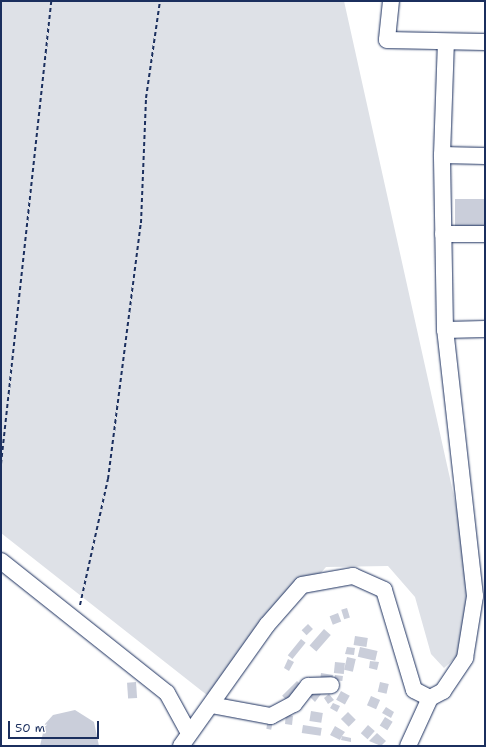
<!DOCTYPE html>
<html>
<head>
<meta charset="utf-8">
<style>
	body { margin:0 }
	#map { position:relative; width:486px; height:747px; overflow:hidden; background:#fff; font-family:"Shantell Sans",sans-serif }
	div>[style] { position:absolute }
	.green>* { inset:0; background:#dee1e7 }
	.building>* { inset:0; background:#caceda; transform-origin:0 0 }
	.path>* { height:2px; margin-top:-1px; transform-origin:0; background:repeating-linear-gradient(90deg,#1b2f5e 0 4px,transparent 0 7px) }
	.roads { filter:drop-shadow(0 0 1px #1b2f5e) drop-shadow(0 0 1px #1b2f5e) }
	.minor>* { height:16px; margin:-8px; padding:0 8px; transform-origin:8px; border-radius:8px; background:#fff }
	span { translate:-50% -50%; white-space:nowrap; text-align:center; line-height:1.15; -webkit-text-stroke:3px #fff; paint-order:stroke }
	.frame { position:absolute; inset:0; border:2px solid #1b2f5e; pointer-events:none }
	.scale { position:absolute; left:8px; top:721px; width:91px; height:18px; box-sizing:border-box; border:2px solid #1b2f5e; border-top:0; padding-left:5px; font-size:12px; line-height:14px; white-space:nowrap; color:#1b2f5e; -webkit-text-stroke:3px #fff; paint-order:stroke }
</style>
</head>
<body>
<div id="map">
	<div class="green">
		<div style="clip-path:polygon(1px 1px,344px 1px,459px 519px,472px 594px,466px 648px,444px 668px,431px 654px,415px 597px,388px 566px,326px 567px,212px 699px,1px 533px)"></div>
	</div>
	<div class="building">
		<div style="left:455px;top:199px;width:30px;height:29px"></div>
		<div style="left:347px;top:608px;width:10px;height:6px;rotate:73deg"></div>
		<div style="left:338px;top:613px;width:9px;height:9px;rotate:69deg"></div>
		<div style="left:308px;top:624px;width:7px;height:9px;rotate:45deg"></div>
		<div style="left:324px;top:629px;width:9px;height:22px;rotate:41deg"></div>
		<div style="left:355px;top:636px;width:13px;height:9px;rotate:9deg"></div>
		<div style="left:301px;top:639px;width:6px;height:21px;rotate:39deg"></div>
		<div style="clip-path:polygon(347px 647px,355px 648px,354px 655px,345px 654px)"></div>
		<div style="left:360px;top:647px;width:18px;height:10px;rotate:13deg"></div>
		<div style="left:347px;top:657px;width:9px;height:13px;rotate:13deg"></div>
		<div style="clip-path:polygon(288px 659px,294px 662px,289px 671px,284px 668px)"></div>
		<div style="clip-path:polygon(370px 661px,379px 662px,377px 670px,369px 668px)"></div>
		<div style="left:335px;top:662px;width:10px;height:11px;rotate:6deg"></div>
		<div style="clip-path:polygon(321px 673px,333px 675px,331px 683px,320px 682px)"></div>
		<div style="left:335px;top:675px;width:8px;height:5px;rotate:7deg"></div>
		<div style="left:297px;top:681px;width:8px;height:21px;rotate:45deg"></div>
		<div style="left:136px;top:682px;width:16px;height:9px;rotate:86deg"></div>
		<div style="left:380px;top:682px;width:9px;height:10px;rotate:13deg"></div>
		<div style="clip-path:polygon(316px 690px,321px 694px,315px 702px,310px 697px)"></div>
		<div style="left:341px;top:691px;width:10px;height:10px;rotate:29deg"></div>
		<div style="clip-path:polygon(329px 694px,334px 700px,328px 704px,324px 698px)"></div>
		<div style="left:371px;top:696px;width:10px;height:10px;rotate:24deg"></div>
		<div style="clip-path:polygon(333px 703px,340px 706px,337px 712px,330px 708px)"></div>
		<div style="clip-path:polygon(386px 707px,394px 712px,391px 718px,382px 713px)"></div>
		<div style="clip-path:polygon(75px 710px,94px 722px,99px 746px,40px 746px,45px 724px,53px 715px)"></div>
		<div style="left:311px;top:711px;width:12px;height:10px;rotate:9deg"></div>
		<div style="left:348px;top:712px;width:11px;height:10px;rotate:45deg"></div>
		<div style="clip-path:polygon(286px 714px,293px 716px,292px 725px,285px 724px)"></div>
		<div style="left:385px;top:717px;width:9px;height:10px;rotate:32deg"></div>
		<div style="left:268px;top:720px;width:5px;height:9px;rotate:11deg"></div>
		<div style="left:303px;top:725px;width:19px;height:8px;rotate:9deg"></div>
		<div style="left:368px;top:725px;width:9px;height:11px;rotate:41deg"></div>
		<div style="clip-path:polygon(335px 726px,345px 732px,342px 736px,351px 738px,351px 742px,341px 740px,342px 736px,340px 740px,330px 735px)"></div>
		<div style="clip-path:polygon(377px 733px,386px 741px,381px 746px,369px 741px)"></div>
	</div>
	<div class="path">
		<div style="left:1px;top:464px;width:466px;rotate:-83.8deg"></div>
		<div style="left:80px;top:605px;width:129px;rotate:-77.5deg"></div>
		<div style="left:108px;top:479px;width:258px;rotate:-82.7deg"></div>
		<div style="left:141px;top:223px;width:125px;rotate:-87.7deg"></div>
		<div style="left:146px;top:98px;width:98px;rotate:-81.8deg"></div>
	</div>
	<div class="roads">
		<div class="minor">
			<div style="left:391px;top:1px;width:39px;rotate:96deg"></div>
			<div style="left:387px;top:40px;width:98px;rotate:1.2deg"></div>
			<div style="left:442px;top:155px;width:43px;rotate:1.3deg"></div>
			<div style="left:443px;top:234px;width:42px"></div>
			<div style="left:445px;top:330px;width:40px;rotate:-1.4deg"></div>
			<div style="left:1px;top:561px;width:212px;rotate:38.5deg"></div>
			<div style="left:167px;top:693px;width:46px;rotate:61.2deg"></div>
			<div style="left:211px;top:705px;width:61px;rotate:10.4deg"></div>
			<div style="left:271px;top:716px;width:26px;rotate:-28deg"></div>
			<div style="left:294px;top:704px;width:23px;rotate:-52deg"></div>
			<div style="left:308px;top:686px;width:23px;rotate:-2deg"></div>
			<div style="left:181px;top:746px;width:148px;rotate:-54.6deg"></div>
			<div style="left:267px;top:625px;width:53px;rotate:-48.8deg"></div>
			<div style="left:302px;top:585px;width:52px;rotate:-10deg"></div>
			<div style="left:353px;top:576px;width:34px;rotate:24deg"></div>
			<div style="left:384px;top:590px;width:104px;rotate:73.3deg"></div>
			<div style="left:414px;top:690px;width:18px;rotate:27deg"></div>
			<div style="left:430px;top:698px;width:15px;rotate:-28deg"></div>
			<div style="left:443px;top:691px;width:40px;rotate:-56deg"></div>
			<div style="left:465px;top:658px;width:63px;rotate:-80.8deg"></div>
			<div style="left:475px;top:596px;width:268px;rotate:-96.4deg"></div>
			<div style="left:445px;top:330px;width:175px;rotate:-91deg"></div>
			<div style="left:442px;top:155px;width:113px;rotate:-88deg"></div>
			<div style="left:408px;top:746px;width:53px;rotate:-65.4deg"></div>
		</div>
	</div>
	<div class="frame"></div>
	<div class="scale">50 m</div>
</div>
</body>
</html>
